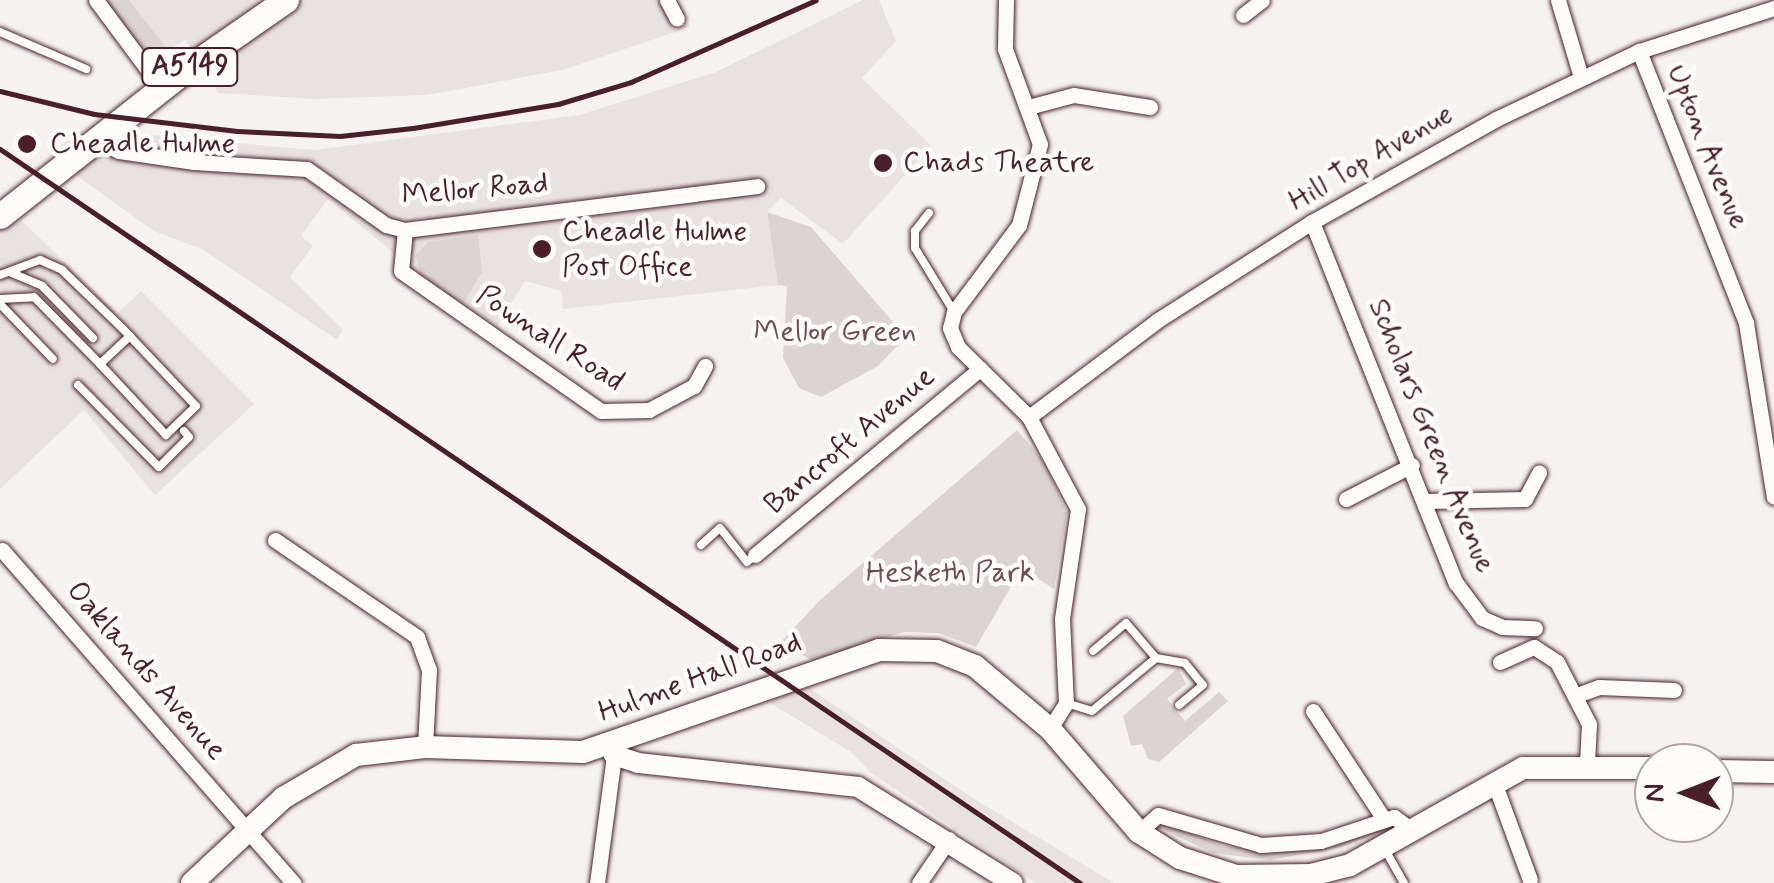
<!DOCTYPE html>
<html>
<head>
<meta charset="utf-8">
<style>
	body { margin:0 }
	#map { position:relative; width:1774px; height:883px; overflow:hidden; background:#f6f3ef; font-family:Mynerve,sans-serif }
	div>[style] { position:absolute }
	.built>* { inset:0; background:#e9e3e0 }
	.green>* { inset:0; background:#dcd4d2 }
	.roads { filter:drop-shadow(0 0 2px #4a1f2b) drop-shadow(0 0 2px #4a1f2b) }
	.service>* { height:8px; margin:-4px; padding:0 4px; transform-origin:4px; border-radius:4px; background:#fdfcf7 }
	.minor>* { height:15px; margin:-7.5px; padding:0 7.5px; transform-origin:7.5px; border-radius:7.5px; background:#fdfcf7 }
	.tertiary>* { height:20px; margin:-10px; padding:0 10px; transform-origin:10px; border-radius:10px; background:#fdfcf7 }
	.secondary>* { height:22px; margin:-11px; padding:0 11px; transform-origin:11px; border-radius:11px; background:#fdfcf7 }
	.primary>* { height:25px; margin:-12.5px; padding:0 12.5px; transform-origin:12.5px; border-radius:12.5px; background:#fdfcf7 }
	.rail>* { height:5px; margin:-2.5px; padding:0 2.5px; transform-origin:2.5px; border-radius:2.5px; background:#4a1f2b }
	.dots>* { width:28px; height:28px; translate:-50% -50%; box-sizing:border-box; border:5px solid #fdfcf7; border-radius:50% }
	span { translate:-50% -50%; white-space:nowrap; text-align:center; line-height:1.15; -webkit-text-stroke:9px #fdfcf7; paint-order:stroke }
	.shield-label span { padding:2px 8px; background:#fdfcf7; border:2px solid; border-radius:8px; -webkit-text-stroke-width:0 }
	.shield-label { font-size:28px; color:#4a1f2b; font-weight:700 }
	.poi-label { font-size:30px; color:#4a1f2b }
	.left { translate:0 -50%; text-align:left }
	.street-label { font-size:30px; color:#4a1f2b }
	.park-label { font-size:30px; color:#6e4c55 }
	.north { position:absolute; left:1634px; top:743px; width:100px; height:100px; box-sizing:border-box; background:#fdfcf7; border:2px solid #b5a4a5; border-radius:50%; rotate:270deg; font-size:28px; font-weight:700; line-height:40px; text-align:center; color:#4a1f2b }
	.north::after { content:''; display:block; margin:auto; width:35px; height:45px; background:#4a1f2b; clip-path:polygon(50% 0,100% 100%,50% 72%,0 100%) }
</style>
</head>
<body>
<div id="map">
	<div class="built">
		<div style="clip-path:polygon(105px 0,677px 0,690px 27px,562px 70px,427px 95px,316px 99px,218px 93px,186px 40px,150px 59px)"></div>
		<div style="clip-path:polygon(863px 0,879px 0,896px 41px,862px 78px,931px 146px,843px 244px,781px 198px,767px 212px,778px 285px,563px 309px,561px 291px,525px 281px,497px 327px,424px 278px,328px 199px,301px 236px,313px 246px,290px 277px,343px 330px,337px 340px,202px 249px,154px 231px,73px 173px,122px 132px,314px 150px,579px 115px,716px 72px)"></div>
		<div style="clip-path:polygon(0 200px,118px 313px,141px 291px,254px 404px,155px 495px,84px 410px,0 489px)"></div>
		<div style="clip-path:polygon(803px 684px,971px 797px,1114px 883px,1036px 883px,871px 773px,851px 752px,770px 703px)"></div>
	</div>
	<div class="green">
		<div style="clip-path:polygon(105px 0,129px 0,168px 50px,150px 59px)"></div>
		<div style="clip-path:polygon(767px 212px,811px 227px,906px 337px,878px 366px,821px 397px,799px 388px,783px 358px,787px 286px,778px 285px)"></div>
		<div style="clip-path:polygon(478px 235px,482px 272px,463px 304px,420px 275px,416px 254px,428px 242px)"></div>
		<div style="clip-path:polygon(1017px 430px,1044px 462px,1067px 513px,1054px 589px,1022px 568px,976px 647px,938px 633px,904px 632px,813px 660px,778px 645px,820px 600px)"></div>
		<div style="clip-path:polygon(1178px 668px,1186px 684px,1167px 699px,1185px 721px,1219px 692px,1228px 701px,1159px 762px,1148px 759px,1142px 744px,1131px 746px,1123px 716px)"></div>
		<div style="clip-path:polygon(1167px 824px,1223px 846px,1269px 852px,1389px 828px,1342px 847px,1270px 860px,1213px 853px,1155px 826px)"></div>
	</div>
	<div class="roads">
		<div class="service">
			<div style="left:0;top:32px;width:94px;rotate:23.3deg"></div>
			<div style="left:929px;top:213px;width:23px;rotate:128deg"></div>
			<div style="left:915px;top:231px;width:17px;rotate:90deg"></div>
			<div style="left:915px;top:248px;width:75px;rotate:58.6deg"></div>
			<div style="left:12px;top:273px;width:33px;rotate:23deg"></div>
			<div style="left:42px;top:286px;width:73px;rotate:45.6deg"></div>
			<div style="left:0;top:275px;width:43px;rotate:-20.6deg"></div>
			<div style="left:40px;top:260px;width:24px;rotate:24deg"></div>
			<div style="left:62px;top:270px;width:85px;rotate:44deg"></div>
			<div style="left:123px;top:329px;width:106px;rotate:46.5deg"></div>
			<div style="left:196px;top:406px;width:42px;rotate:136deg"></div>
			<div style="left:166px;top:435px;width:97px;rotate:-132.9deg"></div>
			<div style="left:100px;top:364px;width:41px;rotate:-43deg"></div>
			<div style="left:0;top:299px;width:34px;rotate:-3deg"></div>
			<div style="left:34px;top:297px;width:94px;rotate:45.4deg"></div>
			<div style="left:0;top:304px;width:76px;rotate:46.1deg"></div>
			<div style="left:78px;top:385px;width:115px;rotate:45.4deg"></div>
			<div style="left:159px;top:467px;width:42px;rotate:-45deg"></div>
			<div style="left:189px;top:437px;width:8px;rotate:-130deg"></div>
			<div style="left:701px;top:545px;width:25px;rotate:-42deg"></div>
			<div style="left:720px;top:528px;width:43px;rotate:51.5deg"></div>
			<div style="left:747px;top:562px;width:11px;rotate:-41deg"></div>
			<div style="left:1156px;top:658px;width:29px;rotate:10deg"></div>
			<div style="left:1185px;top:663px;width:28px;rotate:51deg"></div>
			<div style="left:1203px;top:685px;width:31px;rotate:140deg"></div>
			<div style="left:1066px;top:703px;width:27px;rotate:17deg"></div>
			<div style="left:1092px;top:711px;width:83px;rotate:-39.6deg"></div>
			<div style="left:1156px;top:658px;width:46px;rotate:-130.6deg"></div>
			<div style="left:1126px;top:623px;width:43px;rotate:139.7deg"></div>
			<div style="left:1384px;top:848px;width:40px;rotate:60.3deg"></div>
		</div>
		<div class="minor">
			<div style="left:96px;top:0;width:111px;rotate:53.4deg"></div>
			<div style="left:667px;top:0;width:21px;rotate:62deg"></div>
			<div style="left:1006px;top:0;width:49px;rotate:91.2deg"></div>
			<div style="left:1005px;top:49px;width:101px;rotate:69.8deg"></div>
			<div style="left:1040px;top:144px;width:84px;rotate:104.5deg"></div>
			<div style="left:1019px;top:225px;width:109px;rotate:126.8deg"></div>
			<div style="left:954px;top:312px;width:16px;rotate:104deg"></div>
			<div style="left:950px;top:328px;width:21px;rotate:67deg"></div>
			<div style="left:958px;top:347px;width:100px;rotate:44.6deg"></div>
			<div style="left:1029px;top:417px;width:104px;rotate:62deg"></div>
			<div style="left:1078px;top:509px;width:111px;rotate:98.3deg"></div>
			<div style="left:1062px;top:619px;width:84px;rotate:87.3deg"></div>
			<div style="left:1066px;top:703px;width:31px;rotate:122deg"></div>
			<div style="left:1558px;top:0;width:80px;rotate:73.4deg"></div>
			<div style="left:1243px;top:15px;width:24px;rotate:-38deg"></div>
			<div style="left:1639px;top:51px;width:292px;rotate:68.5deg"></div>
			<div style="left:1746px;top:323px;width:176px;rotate:80.9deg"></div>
			<div style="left:1032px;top:106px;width:43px;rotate:-14.7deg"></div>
			<div style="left:1074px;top:95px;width:77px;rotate:9deg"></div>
			<div style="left:99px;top:141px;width:22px;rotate:27deg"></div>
			<div style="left:119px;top:151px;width:76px;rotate:8.3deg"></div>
			<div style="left:194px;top:162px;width:113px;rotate:3.5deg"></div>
			<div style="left:307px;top:169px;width:97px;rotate:35.3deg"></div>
			<div style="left:386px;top:225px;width:20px;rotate:15deg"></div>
			<div style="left:405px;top:230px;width:355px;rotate:-7.1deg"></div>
			<div style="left:1312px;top:222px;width:389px;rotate:68.3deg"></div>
			<div style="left:1456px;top:583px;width:44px;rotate:53.4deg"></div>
			<div style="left:1482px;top:618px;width:22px;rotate:24deg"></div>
			<div style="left:1502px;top:627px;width:33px;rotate:2deg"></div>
			<div style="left:405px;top:230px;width:41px;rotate:95.6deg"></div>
			<div style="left:401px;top:271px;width:244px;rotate:35deg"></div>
			<div style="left:601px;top:411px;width:48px;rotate:-1.2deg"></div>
			<div style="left:649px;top:410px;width:51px;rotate:-28.1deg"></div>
			<div style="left:694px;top:386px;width:23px;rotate:-61deg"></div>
			<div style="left:1029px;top:417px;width:161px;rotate:-36.9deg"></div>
			<div style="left:1158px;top:320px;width:183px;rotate:-32.5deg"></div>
			<div style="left:1312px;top:222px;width:211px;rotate:-29.2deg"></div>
			<div style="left:1496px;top:119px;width:158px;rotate:-25.4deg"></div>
			<div style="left:1639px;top:51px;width:142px;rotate:-17.7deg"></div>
			<div style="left:1346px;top:499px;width:74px;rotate:-27.3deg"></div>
			<div style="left:1426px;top:501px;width:99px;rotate:-1.2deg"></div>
			<div style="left:1525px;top:499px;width:30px;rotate:-62deg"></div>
			<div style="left:275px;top:540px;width:172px;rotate:34.3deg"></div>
			<div style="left:417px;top:637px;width:35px;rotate:70deg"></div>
			<div style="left:429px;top:670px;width:77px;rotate:93deg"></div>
			<div style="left:2px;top:550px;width:443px;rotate:48.8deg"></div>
			<div style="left:755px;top:555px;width:292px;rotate:-39.6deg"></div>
			<div style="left:1500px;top:662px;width:37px;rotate:-24deg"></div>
			<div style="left:1534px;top:647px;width:27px;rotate:33deg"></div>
			<div style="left:1557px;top:662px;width:70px;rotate:62.7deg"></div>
			<div style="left:1589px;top:724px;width:40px;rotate:92.9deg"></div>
			<div style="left:1577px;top:695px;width:23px;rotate:-20deg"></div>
			<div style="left:1599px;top:687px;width:75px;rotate:2.3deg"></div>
			<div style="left:1313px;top:711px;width:129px;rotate:56.7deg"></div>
			<div style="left:1494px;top:782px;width:104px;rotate:69.8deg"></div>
			<div style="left:1139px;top:832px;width:25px;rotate:-42deg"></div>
			<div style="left:1158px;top:815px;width:107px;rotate:16.2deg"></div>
			<div style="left:1261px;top:845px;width:60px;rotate:-3.8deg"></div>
			<div style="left:1321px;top:841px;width:77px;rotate:-18.2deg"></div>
			<div style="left:1394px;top:817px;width:24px;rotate:36deg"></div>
			<div style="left:597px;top:883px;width:129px;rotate:-82.4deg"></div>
			<div style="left:919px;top:883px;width:53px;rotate:-55.7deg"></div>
		</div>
		<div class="tertiary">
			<div style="left:610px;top:744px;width:12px;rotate:70deg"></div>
			<div style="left:614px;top:755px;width:25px;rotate:18deg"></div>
			<div style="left:638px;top:763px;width:221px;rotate:6.2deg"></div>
			<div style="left:858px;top:787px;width:182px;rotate:31.8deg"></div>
		</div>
		<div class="secondary">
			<div style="left:1714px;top:771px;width:60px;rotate:1deg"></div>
			<div style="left:192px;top:883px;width:125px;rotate:-43deg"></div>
			<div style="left:283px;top:798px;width:85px;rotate:-30.5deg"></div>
			<div style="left:356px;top:755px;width:69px;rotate:-6.6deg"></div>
			<div style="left:425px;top:747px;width:158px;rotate:1.8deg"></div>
			<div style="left:583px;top:752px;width:313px;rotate:-19deg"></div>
			<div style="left:879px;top:650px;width:58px;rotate:1deg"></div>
			<div style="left:937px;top:651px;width:41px;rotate:21.5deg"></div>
			<div style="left:975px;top:666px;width:98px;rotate:40deg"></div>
			<div style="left:1050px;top:729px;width:136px;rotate:49.2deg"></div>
			<div style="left:1139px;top:832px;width:49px;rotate:32.4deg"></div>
			<div style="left:1180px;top:858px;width:59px;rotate:17.8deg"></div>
			<div style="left:1236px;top:876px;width:75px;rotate:-0.8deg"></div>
			<div style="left:1311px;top:875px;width:40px;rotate:-14.4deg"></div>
			<div style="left:1350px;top:865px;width:198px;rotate:-29.3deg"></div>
			<div style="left:1523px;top:768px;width:131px"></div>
		</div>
		<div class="primary">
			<div style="left:0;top:216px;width:231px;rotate:-38.3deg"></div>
			<div style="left:181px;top:73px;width:128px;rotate:-34.8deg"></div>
		</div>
	</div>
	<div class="rail">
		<div style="left:0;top:91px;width:97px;rotate:13.7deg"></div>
		<div style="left:94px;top:114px;width:144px;rotate:6.8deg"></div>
		<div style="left:237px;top:131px;width:103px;rotate:2.8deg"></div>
		<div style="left:340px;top:136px;width:73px;rotate:-6.3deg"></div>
		<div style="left:413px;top:128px;width:147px;rotate:-9.4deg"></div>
		<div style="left:558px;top:104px;width:76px;rotate:-16.8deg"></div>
		<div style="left:631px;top:82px;width:202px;rotate:-23.9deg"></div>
		<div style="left:0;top:149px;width:1306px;rotate:34.2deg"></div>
	</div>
	<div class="dots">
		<div style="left:27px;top:144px;background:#4a1f2b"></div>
		<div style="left:883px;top:163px;background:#4a1f2b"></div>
		<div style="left:542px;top:249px;background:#4a1f2b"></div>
	</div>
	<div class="shield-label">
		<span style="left:190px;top:67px">A5149</span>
	</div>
	<div class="poi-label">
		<span class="left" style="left:50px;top:144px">Cheadle Hulme</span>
		<span class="left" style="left:903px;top:163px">Chads Theatre</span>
		<span class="left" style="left:562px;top:249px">Cheadle Hulme<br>Post Office</span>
	</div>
	<div class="street-label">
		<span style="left:1707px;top:147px;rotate:68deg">Upton Avenue</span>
		<span style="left:1371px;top:158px;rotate:-30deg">Hill Top Avenue</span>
		<span style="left:475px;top:190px;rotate:-5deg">Mellor Road</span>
		<span style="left:550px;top:339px;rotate:33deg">Pownall Road</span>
		<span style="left:1431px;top:436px;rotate:68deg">Scholars Green Avenue</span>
		<span style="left:850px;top:441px;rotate:-40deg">Bancroft Avenue</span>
		<span style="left:146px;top:671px;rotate:49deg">Oaklands Avenue</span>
		<span style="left:700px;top:678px;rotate:-20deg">Hulme Hall Road</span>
	</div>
	<div class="park-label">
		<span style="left:835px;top:332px">Mellor Green</span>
		<span style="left:950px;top:573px">Hesketh Park</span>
	</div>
	<div class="north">N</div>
</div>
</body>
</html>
